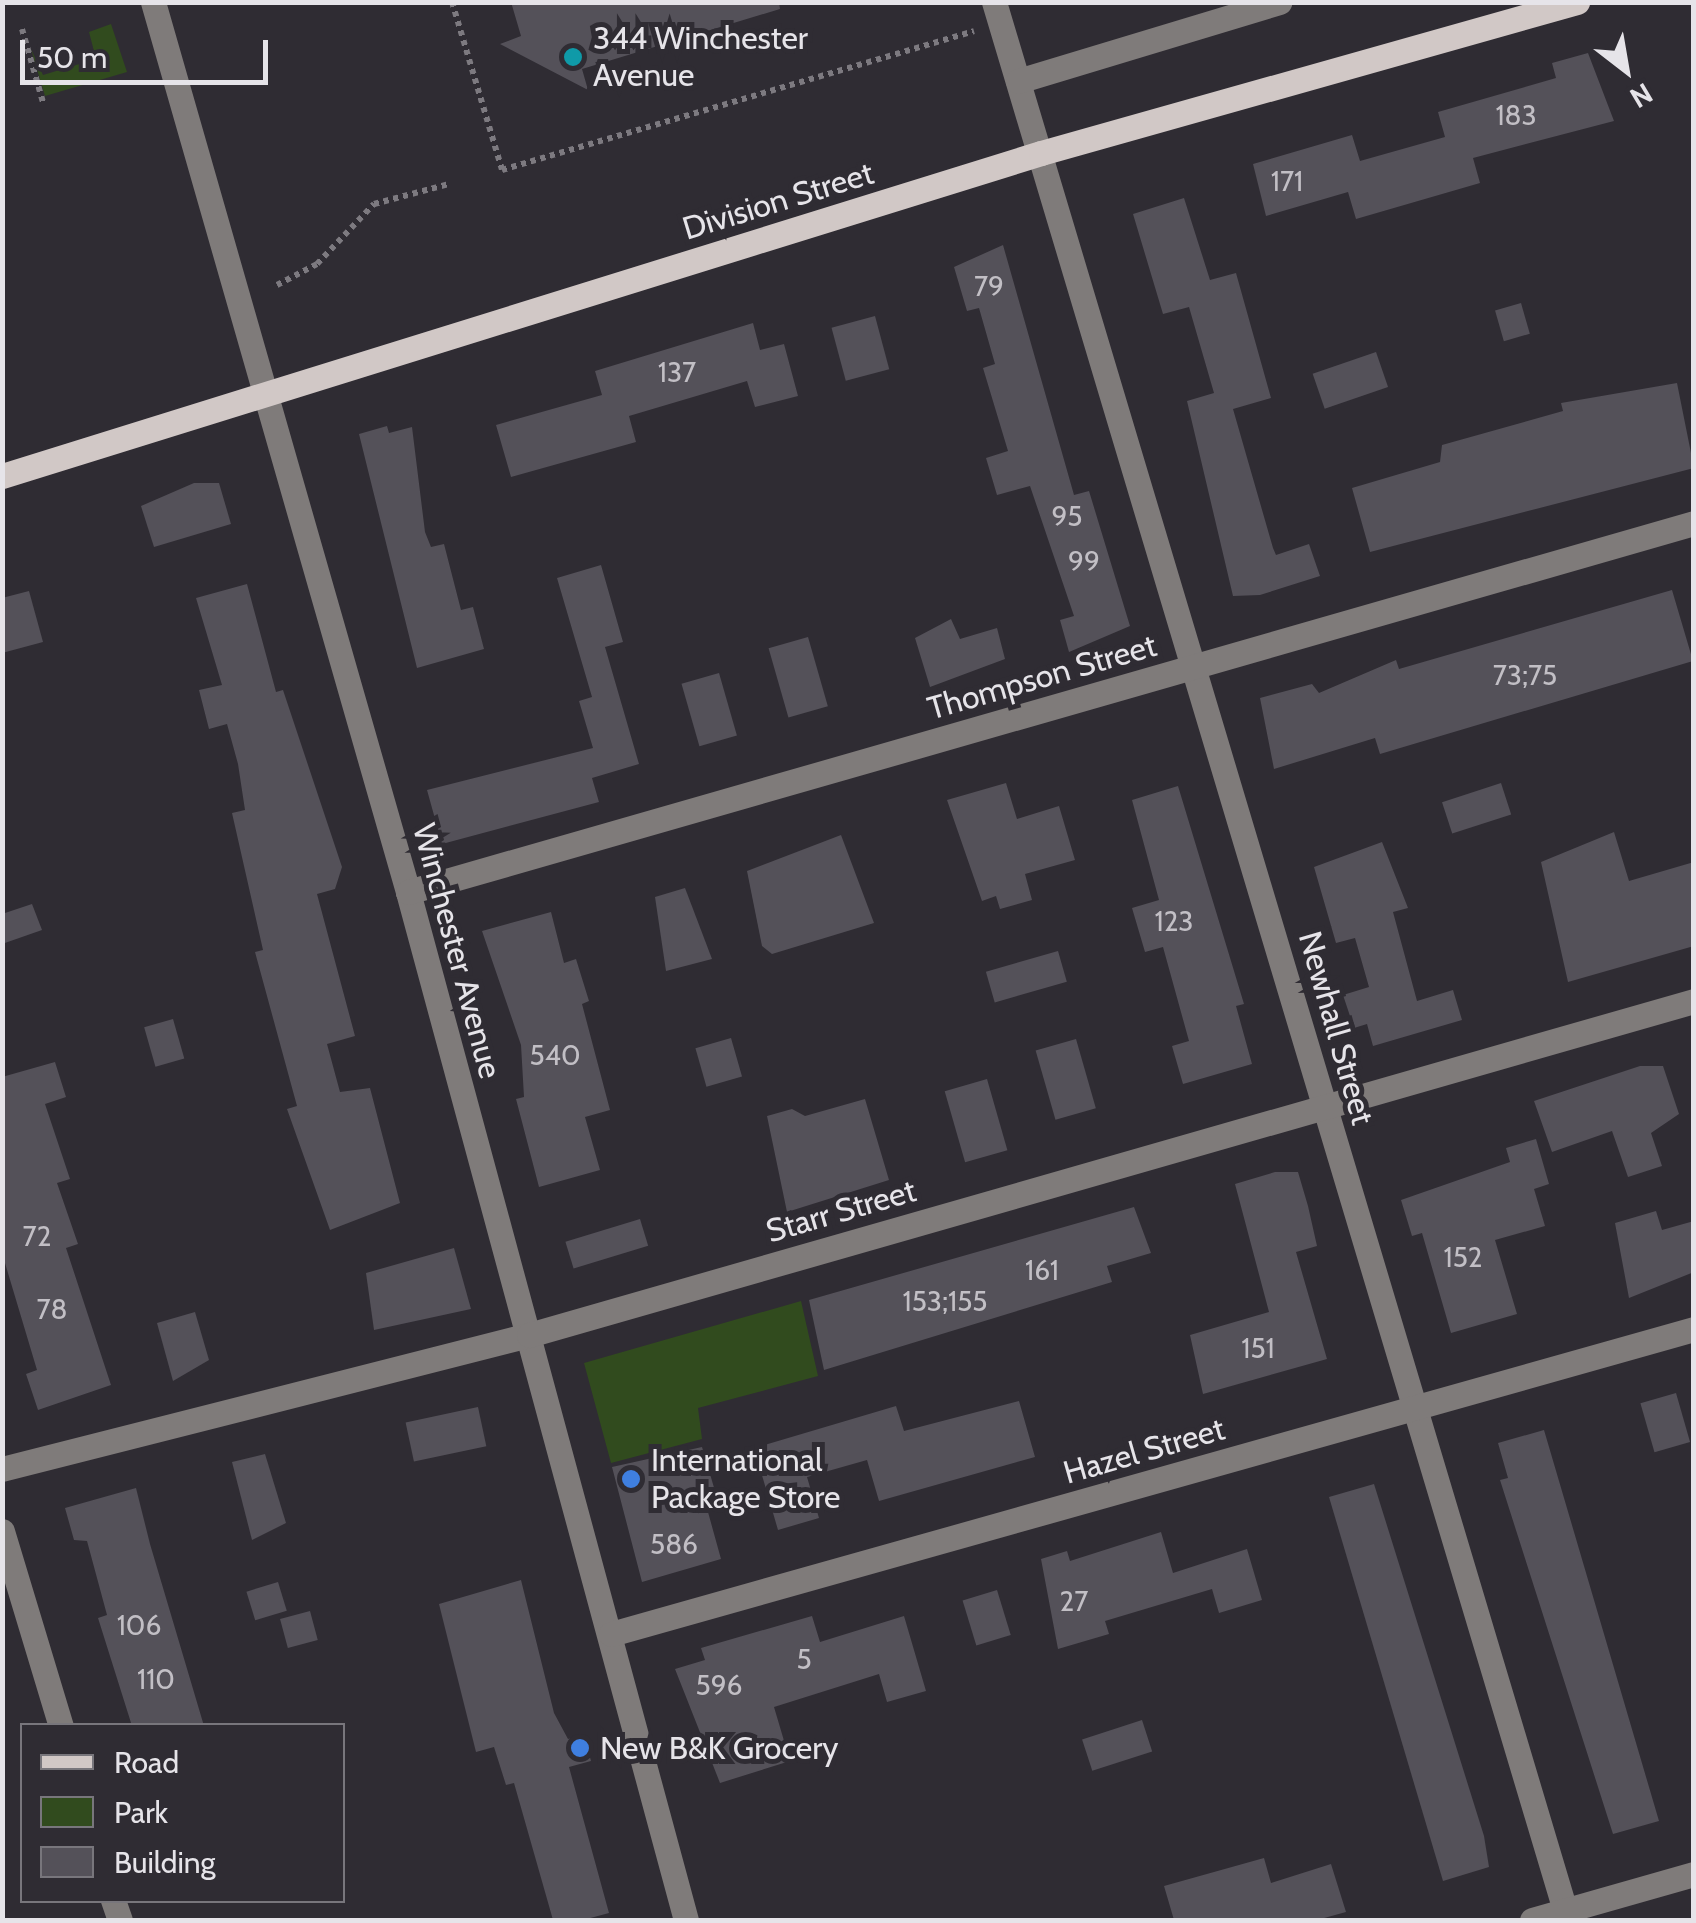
<!DOCTYPE html>
<html>
<head>
<meta charset="utf-8">
<style>
	body { margin:0 }
	#map { position:relative; width:1696px; height:1923px; overflow:hidden; background:#2f2c33; font-family:Cabin,sans-serif }
	div>[style] { position:absolute }
	.green>* { inset:0; background:#314b1e }
	.building>* { inset:0; background:#545159; transform-origin:0 0 }
	.path>* { height:6px; margin-top:-3px; transform-origin:0; background:repeating-linear-gradient(90deg,#7d7a80 0 5px,transparent 0 10px) }
	.minor>* { height:25px; margin:-12.5px; padding:0 12.5px; transform-origin:12.5px; border-radius:12.5px; background:#7f7b7a }
	.major>* { height:25px; margin:-12.5px; padding:0 12.5px; transform-origin:12.5px; border-radius:12.5px; background:#d1c8c6 }
	.dots>* { width:28px; height:28px; translate:-50% -50%; box-sizing:border-box; border:5px solid #2f2c33; border-radius:50% }
	span { translate:-50% -50%; white-space:nowrap; text-align:center; line-height:1.15; -webkit-text-stroke:10px #2f2c33; paint-order:stroke }
	.number-label { font-size:28px; color:#c2bfc5 }
	.number-label span { -webkit-text-stroke-width:0 }
	.poi-label { font-size:32px; color:#e6e4e9 }
	.left { translate:0 -50%; text-align:left }
	.street-label { font-size:32px; color:#e6e4e9 }
	.frame { position:absolute; inset:0; border:5px solid #e6e4e9; pointer-events:none }
	.legend { position:absolute; left:20px; top:1723px; width:325px; height:180px; box-sizing:border-box; background:#2f2c33; border:2px solid #78767c; margin:0; padding:12px 18px; list-style:none; font-size:30px; color:#e6e4e9 }
	.legend li { display:flex; align-items:center; gap:20px; height:50px }
	.legend b { width:50px; border:2px solid #78767c }
	.north { position:absolute; left:1576px; top:20px; width:100px; height:100px; -webkit-text-stroke:8px #2f2c33; paint-order:stroke; rotate:149deg; font-size:28px; font-weight:700; line-height:40px; text-align:center; color:#e6e4e9 }
	.north::after { content:''; display:block; margin:auto; width:35px; height:45px; background:#e6e4e9; clip-path:polygon(50% 0,100% 100%,50% 72%,0 100%) }
	.scale { position:absolute; left:20px; top:40px; width:248px; height:45px; box-sizing:border-box; border:5px solid #e6e4e9; border-top:0; padding-left:12px; font-size:30px; line-height:35px; white-space:nowrap; color:#e6e4e9; -webkit-text-stroke:8px #2f2c33; paint-order:stroke }
</style>
</head>
<body>
<div id="map">
	<div class="green">
		<div style="clip-path:polygon(111px 24px,127px 72px,45px 96px,31px 49px,43px 75px,96px 59px,89px 32px)"></div>
		<div style="clip-path:polygon(801px 1301px,818px 1376px,698px 1408px,702px 1439px,611px 1463px,584px 1363px)"></div>
	</div>
	<div class="building">
		<div style="clip-path:polygon(511px 2px,779px 2px,780px 9px,582px 69px,588px 90px,500px 44px,521px 36px)"></div>
		<div style="clip-path:polygon(1588px 53px,1614px 121px,1473px 158px,1480px 183px,1356px 219px,1348px 192px,1266px 216px,1253px 164px,1352px 135px,1360px 161px,1445px 137px,1438px 112px,1556px 78px,1552px 63px)"></div>
		<div style="clip-path:polygon(1184px 198px,1210px 280px,1236px 273px,1271px 398px,1233px 409px,1273px 548px,1276px 555px,1309px 544px,1320px 576px,1260px 595px,1233px 596px,1187px 401px,1214px 393px,1189px 307px,1163px 314px,1133px 214px)"></div>
		<div style="clip-path:polygon(1003px 245px,1074px 495px,1089px 491px,1130px 626px,1069px 652px,1060px 620px,1074px 616px,1030px 486px,997px 495px,986px 458px,1008px 451px,983px 368px,995px 364px,979px 308px,967px 311px,954px 267px)"></div>
		<div style="left:1521px;top:303px;width:32px;height:27px;rotate:74deg"></div>
		<div style="left:875px;top:316px;width:55px;height:45px;rotate:75deg"></div>
		<div style="clip-path:polygon(753px 323px,760px 350px,784px 344px,798px 396px,755px 407px,747px 381px,629px 416px,636px 442px,511px 477px,496px 425px,602px 395px,595px 371px)"></div>
		<div style="left:1376px;top:352px;width:37px;height:67px;rotate:71deg"></div>
		<div style="clip-path:polygon(1677px 383px,1694px 468px,1370px 552px,1352px 488px,1440px 462px,1442px 445px,1563px 411px,1561px 403px)"></div>
		<div style="clip-path:polygon(387px 426px,389px 433px,412px 427px,425px 532px,431px 547px,444px 544px,461px 610px,473px 607px,484px 649px,417px 668px,359px 434px)"></div>
		<div style="clip-path:polygon(194px 483px,219px 483px,231px 524px,154px 547px,141px 506px)"></div>
		<div style="clip-path:polygon(601px 565px,623px 642px,605px 647px,639px 764px,592px 778px,599px 802px,442px 844px,427px 790px,593px 748px,579px 701px,592px 697px,557px 578px)"></div>
		<div style="clip-path:polygon(247px 584px,276px 692px,283px 690px,342px 867px,335px 889px,317px 894px,355px 1036px,327px 1044px,340px 1092px,370px 1088px,400px 1203px,330px 1230px,287px 1109px,297px 1106px,255px 952px,263px 950px,232px 813px,245px 810px,238px 764px,227px 724px,209px 729px,199px 690px,222px 685px,196px 598px)"></div>
		<div style="clip-path:polygon(1672px 590px,1693px 661px,1380px 754px,1375px 738px,1274px 769px,1260px 698px,1312px 684px,1319px 693px,1396px 660px,1399px 669px)"></div>
		<div style="clip-path:polygon(29px 591px,43px 642px,2px 653px,2px 598px)"></div>
		<div style="clip-path:polygon(951px 619px,960px 639px,997px 628px,1005px 659px,930px 687px,915px 638px)"></div>
		<div style="left:808px;top:637px;width:72px;height:41px;rotate:74deg"></div>
		<div style="left:719px;top:673px;width:65px;height:39px;rotate:74deg"></div>
		<div style="clip-path:polygon(1006px 783px,1017px 819px,1059px 806px,1075px 860px,1025px 874px,1032px 900px,1000px 909px,996px 896px,982px 901px,947px 800px)"></div>
		<div style="left:1501px;top:783px;width:33px;height:62px;rotate:72deg"></div>
		<div style="clip-path:polygon(1178px 786px,1244px 1004px,1236px 1006px,1252px 1064px,1183px 1084px,1172px 1046px,1189px 1041px,1163px 947px,1145px 952px,1132px 908px,1159px 900px,1132px 800px)"></div>
		<div style="clip-path:polygon(1614px 832px,1629px 881px,1694px 862px,1694px 946px,1568px 982px,1541px 862px)"></div>
		<div style="clip-path:polygon(841px 835px,874px 923px,772px 954px,762px 946px,747px 871px)"></div>
		<div style="clip-path:polygon(1382px 842px,1408px 908px,1393px 912px,1417px 1001px,1453px 990px,1462px 1020px,1373px 1046px,1367px 1024px,1354px 1028px,1343px 995px,1369px 987px,1355px 938px,1336px 943px,1314px 867px)"></div>
		<div style="clip-path:polygon(685px 888px,712px 959px,666px 971px,655px 897px)"></div>
		<div style="clip-path:polygon(32px 904px,42px 930px,2px 944px,2px 914px)"></div>
		<div style="clip-path:polygon(551px 912px,564px 963px,576px 959px,589px 1001px,582px 1004px,610px 1110px,585px 1117px,600px 1170px,539px 1187px,516px 1099px,524px 1097px,521px 1045px,482px 931px)"></div>
		<div style="left:1058px;top:951px;width:32px;height:75px;rotate:74deg"></div>
		<div style="left:173px;top:1019px;width:41px;height:30px;rotate:74deg"></div>
		<div style="left:731px;top:1038px;width:40px;height:37px;rotate:74deg"></div>
		<div style="left:1076px;top:1039px;width:72px;height:42px;rotate:74deg"></div>
		<div style="clip-path:polygon(55px 1062px,66px 1097px,45px 1104px,70px 1179px,57px 1183px,78px 1244px,66px 1248px,111px 1385px,38px 1410px,26px 1374px,37px 1370px,2px 1253px,2px 1077px)"></div>
		<div style="clip-path:polygon(1640px 1066px,1663px 1066px,1679px 1114px,1651px 1133px,1662px 1166px,1628px 1177px,1612px 1131px,1552px 1152px,1534px 1101px)"></div>
		<div style="left:987px;top:1079px;width:74px;height:44px;rotate:74deg"></div>
		<div style="clip-path:polygon(865px 1099px,889px 1180px,787px 1212px,767px 1116px,792px 1109px,805px 1116px)"></div>
		<div style="clip-path:polygon(1536px 1139px,1549px 1184px,1534px 1189px,1545px 1226px,1495px 1240px,1517px 1314px,1451px 1333px,1422px 1233px,1412px 1236px,1401px 1200px,1510px 1162px,1506px 1148px)"></div>
		<div style="clip-path:polygon(1275px 1172px,1298px 1172px,1308px 1206px,1317px 1246px,1296px 1252px,1327px 1359px,1203px 1394px,1190px 1335px,1269px 1312px,1235px 1184px)"></div>
		<div style="clip-path:polygon(1134px 1207px,1151px 1253px,1107px 1266px,1112px 1282px,824px 1370px,809px 1300px)"></div>
		<div style="clip-path:polygon(1656px 1211px,1662px 1230px,1694px 1221px,1694px 1272px,1629px 1298px,1615px 1223px)"></div>
		<div style="left:640px;top:1219px;width:28px;height:78px;rotate:73deg"></div>
		<div style="clip-path:polygon(454px 1248px,471px 1309px,374px 1330px,366px 1273px)"></div>
		<div style="clip-path:polygon(195px 1312px,209px 1360px,173px 1381px,157px 1323px)"></div>
		<div style="left:1676px;top:1393px;width:51px;height:37px;rotate:74deg"></div>
		<div style="clip-path:polygon(1019px 1401px,1035px 1457px,879px 1501px,867px 1460px,807px 1477px,819px 1518px,778px 1530px,754px 1448px,896px 1406px,904px 1431px)"></div>
		<div style="left:478px;top:1407px;width:40px;height:74px;rotate:78deg"></div>
		<div style="clip-path:polygon(1544px 1430px,1659px 1821px,1613px 1834px,1500px 1480px,1508px 1478px,1498px 1443px)"></div>
		<div style="clip-path:polygon(702px 1447px,715px 1491px,703px 1494px,721px 1559px,642px 1582px,612px 1467px)"></div>
		<div style="clip-path:polygon(265px 1454px,286px 1523px,252px 1540px,232px 1462px)"></div>
		<div style="clip-path:polygon(1374px 1484px,1484px 1836px,1489px 1867px,1443px 1881px,1329px 1497px)"></div>
		<div style="clip-path:polygon(136px 1488px,150px 1544px,204px 1726px,132px 1726px,98px 1618px,107px 1615px,87px 1541px,74px 1540px,65px 1508px)"></div>
		<div style="clip-path:polygon(1161px 1532px,1173px 1573px,1247px 1549px,1262px 1600px,1219px 1613px,1212px 1589px,1105px 1621px,1109px 1634px,1058px 1649px,1041px 1559px,1067px 1551px,1070px 1561px)"></div>
		<div style="clip-path:polygon(521px 1580px,554px 1713px,568px 1739px,584px 1735px,591px 1761px,569px 1767px,609px 1913px,583px 1920px,553px 1920px,514px 1783px,506px 1785px,494px 1747px,476px 1752px,439px 1604px)"></div>
		<div style="left:278px;top:1582px;width:30px;height:33px;rotate:73deg"></div>
		<div style="left:997px;top:1590px;width:47px;height:36px;rotate:73deg"></div>
		<div style="left:310px;top:1611px;width:30px;height:31px;rotate:75deg"></div>
		<div style="clip-path:polygon(812px 1616px,820px 1642px,904px 1616px,926px 1691px,887px 1702px,879px 1674px,774px 1707px,790px 1761px,720px 1783px,675px 1669px,705px 1660px,701px 1648px)"></div>
		<div style="left:1142px;top:1720px;width:33px;height:63px;rotate:72deg"></div>
		<div style="clip-path:polygon(1264px 1858px,1271px 1883px,1331px 1864px,1346px 1912px,1317px 1920px,1174px 1920px,1164px 1886px)"></div>
	</div>
	<div class="path">
		<div style="left:452px;top:2px;width:175px;rotate:73.4deg"></div>
		<div style="left:502px;top:170px;width:492px;rotate:-16.4deg"></div>
		<div style="left:22px;top:29px;width:76px;rotate:74deg"></div>
		<div style="left:277px;top:285px;width:45px;rotate:-27.7deg"></div>
		<div style="left:317px;top:264px;width:83px;rotate:-46.5deg"></div>
		<div style="left:374px;top:204px;width:78px;rotate:-14.9deg"></div>
	</div>
	<div class="minor">
		<div style="left:153px;top:2px;width:926px;rotate:74.01deg"></div>
		<div style="left:408px;top:892px;width:1065px;rotate:74.87deg"></div>
		<div style="left:994px;top:2px;width:2002px;rotate:73.34deg"></div>
		<div style="left:1018px;top:81px;width:273px;rotate:-16.8deg"></div>
		<div style="left:408px;top:892px;width:1338px;rotate:-16.01deg"></div>
		<div style="left:2px;top:1469px;width:544px;rotate:-14.27deg"></div>
		<div style="left:529px;top:1335px;width:1212px;rotate:-16deg"></div>
		<div style="left:2px;top:1531px;width:204px;rotate:73.2deg"></div>
		<div style="left:611px;top:1634px;width:1125px;rotate:-15.73deg"></div>
		<div style="left:113px;top:1900px;width:21px;rotate:71deg"></div>
		<div style="left:1532px;top:1920px;width:168px;rotate:-15.9deg"></div>
	</div>
	<div class="major">
		<div style="left:2px;top:476px;width:1088px;rotate:-17.27deg"></div>
		<div style="left:1041px;top:153px;width:557px;rotate:-15.73deg"></div>
	</div>
	<div class="dots">
		<div style="left:573px;top:57px;background:#0f9aa8"></div>
		<div style="left:631px;top:1479px;background:#3f7fe0"></div>
		<div style="left:580px;top:1748px;background:#3f7fe0"></div>
	</div>
	<div class="number-label">
		<span style="left:1516px;top:115px">183</span>
		<span style="left:1287px;top:181px">171</span>
		<span style="left:989px;top:286px">79</span>
		<span style="left:677px;top:372px">137</span>
		<span style="left:1067px;top:516px">95</span>
		<span style="left:1084px;top:561px">99</span>
		<span style="left:1525px;top:675px">73;75</span>
		<span style="left:1174px;top:921px">123</span>
		<span style="left:555px;top:1055px">540</span>
		<span style="left:37px;top:1236px">72</span>
		<span style="left:1463px;top:1257px">152</span>
		<span style="left:1042px;top:1270px">161</span>
		<span style="left:945px;top:1301px">153;155</span>
		<span style="left:52px;top:1309px">78</span>
		<span style="left:1258px;top:1348px">151</span>
		<span style="left:674px;top:1544px">586</span>
		<span style="left:1074px;top:1601px">27</span>
		<span style="left:139px;top:1625px">106</span>
		<span style="left:804px;top:1659px">5</span>
		<span style="left:156px;top:1679px">110</span>
		<span style="left:719px;top:1685px">596</span>
	</div>
	<div class="poi-label">
		<span class="left" style="left:593px;top:57px">344 Winchester<br>Avenue</span>
		<span class="left" style="left:651px;top:1479px">International<br>Package Store</span>
		<span class="left" style="left:600px;top:1748px">New B&amp;K Grocery</span>
	</div>
	<div class="street-label">
		<span style="left:778px;top:201px;rotate:-17deg">Division Street</span>
		<span style="left:1042px;top:677px;rotate:-16deg">Thompson Street</span>
		<span style="left:457px;top:951px;rotate:75deg">Winchester Avenue</span>
		<span style="left:1336px;top:1028px;rotate:74deg">Newhall Street</span>
		<span style="left:841px;top:1211px;rotate:-16deg">Starr Street</span>
		<span style="left:1144px;top:1451px;rotate:-16deg">Hazel Street</span>
	</div>
	<div class="frame"></div>
	<ul class="legend">
	<li><b style="height:12px;background:#d1c8c6"></b>Road</li>
	<li><b style="height:28px;background:#314b1e"></b>Park</li>
	<li><b style="height:28px;background:#545159"></b>Building</li>
	</ul>
	<div class="north">N</div>
	<div class="scale">50 m</div>
</div>
</body>
</html>
